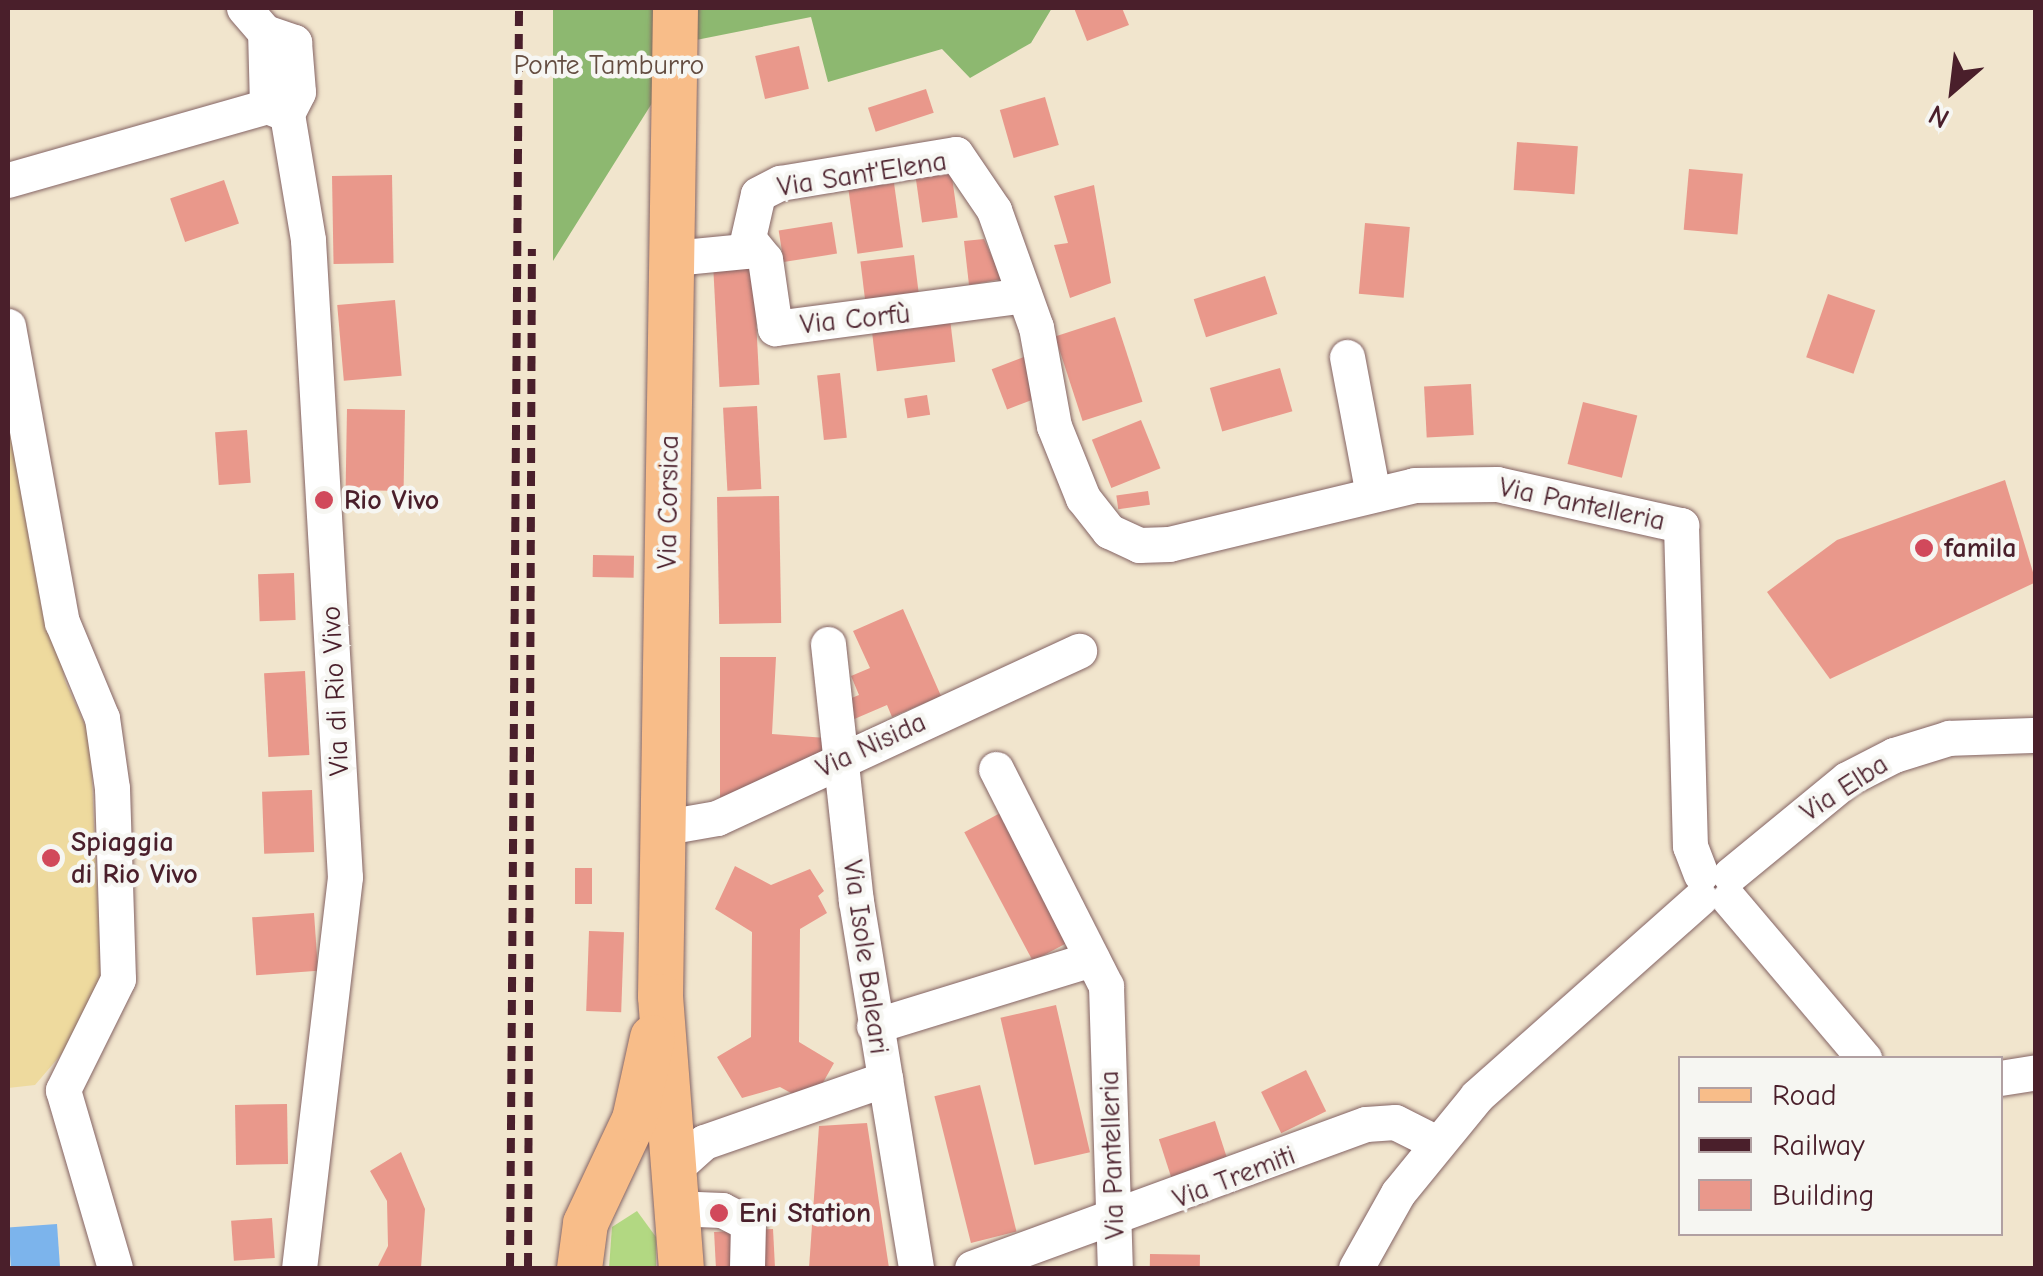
<!DOCTYPE html>
<html>
<head>
<meta charset="utf-8">
<style>
	body { margin:0 }
	#map { position:relative; width:2043px; height:1276px; overflow:hidden; background:#f1e5cd; font-family:"Comic Neue",sans-serif }
	div>[style] { position:absolute }
	.green>* { inset:0; background:#b2d882 }
	.forest>* { inset:0; background:#8db870 }
	.sand>* { inset:0; background:#eeda9e }
	.water>* { inset:0; background:#7cb4ec; transform-origin:0 0 }
	.building>* { inset:0; background:#e9988b; transform-origin:0 0 }
	.roads { filter:drop-shadow(0 0 2px #846464) drop-shadow(0 0 2px #846464) }
	.minor>* { height:35px; margin:-17.5px; padding:0 17.5px; transform-origin:17.5px; border-radius:17.5px; background:#fff }
	.major>* { height:45px; margin:-22.5px; padding:0 22.5px; transform-origin:22.5px; border-radius:22.5px; background:#f8bd89 }
	.rail>* { height:8px; margin-top:-4px; transform-origin:0; background:repeating-linear-gradient(90deg,#4a1f2b 0 15px,transparent 0 23px) }
	.dots>* { width:28px; height:28px; translate:-50% -50%; box-sizing:border-box; border:5px solid #f6f6f2; border-radius:50% }
	span { translate:-50% -50%; white-space:nowrap; text-align:center; line-height:1.15; -webkit-text-stroke:9px #f6f6f2; paint-order:stroke }
	.park-label { font-size:28px; color:#644d41 }
	.street-label { font-size:28px; color:#4a1f2b }
	.poi-label { font-size:28px; color:#4a1f2b; font-weight:700 }
	.left { translate:0 -50%; text-align:left }
	.frame { position:absolute; inset:0; border:10px solid #4a1f2b; pointer-events:none }
	.legend { position:absolute; left:1678px; top:1056px; width:325px; height:180px; box-sizing:border-box; background:#f6f6f2; border:2px solid #b1a0a2; margin:0; padding:12px 18px; list-style:none; font-size:30px; color:#4a1f2b }
	.legend li { display:flex; align-items:center; gap:20px; height:50px }
	.legend b { width:50px; border:2px solid #b1a0a2 }
	.north { position:absolute; left:1903px; top:40px; width:100px; height:100px; -webkit-text-stroke:8px #f6f6f2; paint-order:stroke; rotate:208deg; font-size:28px; font-weight:700; line-height:40px; text-align:center; color:#4a1f2b }
	.north::after { content:''; display:block; margin:auto; width:35px; height:45px; background:#4a1f2b; clip-path:polygon(50% 0,100% 100%,50% 72%,0 100%) }
</style>
</head>
<body>
<div id="map">
	<div class="green">
		<div style="clip-path:polygon(637px 1211px,656px 1237px,656px 1268px,609px 1268px,612px 1227px)"></div>
	</div>
	<div class="forest">
		<div style="clip-path:polygon(553px 8px,1052px 8px,1031px 43px,970px 78px,942px 49px,828px 82px,811px 17px,691px 41px,553px 261px)"></div>
	</div>
	<div class="sand">
		<div style="clip-path:polygon(8px 394px,65px 681px,90px 736px,101px 980px,89px 1022px,35px 1085px,8px 1088px)"></div>
	</div>
	<div class="water">
		<div style="left:57px;top:1224px;width:44px;height:49px;rotate:86deg"></div>
	</div>
	<div class="building">
		<div style="clip-path:polygon(1074px 8px,1122px 8px,1129px 25px,1087px 41px)"></div>
		<div style="left:799px;top:46px;width:44px;height:45px;rotate:77deg"></div>
		<div style="left:926px;top:89px;width:25px;height:61px;rotate:72deg"></div>
		<div style="left:1045px;top:97px;width:50px;height:47px;rotate:74deg"></div>
		<div style="left:1517px;top:142px;width:61px;height:48px;rotate:4deg"></div>
		<div style="left:1689px;top:169px;width:54px;height:61px;rotate:5deg"></div>
		<div style="left:951px;top:170px;width:48px;height:36px;rotate:82deg"></div>
		<div style="left:392px;top:175px;width:88px;height:60px;rotate:89deg"></div>
		<div style="left:893px;top:176px;width:72px;height:46px;rotate:82deg"></div>
		<div style="left:224px;top:180px;width:46px;height:57px;rotate:71deg"></div>
		<div style="clip-path:polygon(1094px 185px,1111px 283px,1070px 298px,1054px 245px,1068px 243px,1054px 196px)"></div>
		<div style="left:832px;top:222px;width:32px;height:54px;rotate:81deg"></div>
		<div style="left:1365px;top:223px;width:45px;height:71px;rotate:5deg"></div>
		<div style="clip-path:polygon(984px 239px,1002px 279px,969px 285px,964px 241px)"></div>
		<div style="left:914px;top:255px;width:41px;height:54px;rotate:83deg"></div>
		<div style="left:753px;top:262px;width:123px;height:40px;rotate:87deg"></div>
		<div style="left:1265px;top:276px;width:40px;height:75px;rotate:72deg"></div>
		<div style="left:1828px;top:294px;width:50px;height:67px;rotate:19deg"></div>
		<div style="left:395px;top:300px;width:76px;height:58px;rotate:85deg"></div>
		<div style="left:1115px;top:317px;width:89px;height:63px;rotate:72deg"></div>
		<div style="left:950px;top:319px;width:43px;height:79px;rotate:83deg"></div>
		<div style="left:1029px;top:355px;width:43px;height:40px;rotate:69deg"></div>
		<div style="left:1280px;top:368px;width:45px;height:73px;rotate:74deg"></div>
		<div style="left:840px;top:373px;width:65px;height:23px;rotate:84deg"></div>
		<div style="left:1471px;top:384px;width:51px;height:47px;rotate:87deg"></div>
		<div style="left:927px;top:395px;width:20px;height:23px;rotate:81deg"></div>
		<div style="left:1583px;top:402px;width:56px;height:64px;rotate:14deg"></div>
		<div style="left:757px;top:406px;width:83px;height:34px;rotate:87deg"></div>
		<div style="left:347px;top:409px;width:58px;height:81px;rotate:1deg"></div>
		<div style="left:1141px;top:420px;width:52px;height:53px;rotate:68deg"></div>
		<div style="left:247px;top:430px;width:53px;height:32px;rotate:86deg"></div>
		<div style="clip-path:polygon(2005px 480px,2036px 582px,1830px 679px,1767px 592px,1837px 540px)"></div>
		<div style="left:1148px;top:491px;width:14px;height:32px;rotate:82deg"></div>
		<div style="left:779px;top:496px;width:127px;height:62px;rotate:89deg"></div>
		<div style="left:593px;top:555px;width:41px;height:22px;rotate:1deg"></div>
		<div style="left:294px;top:573px;width:47px;height:36px;rotate:88deg"></div>
		<div style="clip-path:polygon(903px 609px,941px 696px,892px 717px,887px 705px,852px 720px,844px 701px,859px 695px,851px 676px,870px 668px,853px 631px)"></div>
		<div style="clip-path:polygon(720px 657px,776px 657px,772px 734px,826px 738px,828px 757px,720px 800px)"></div>
		<div style="left:305px;top:671px;width:84px;height:41px;rotate:87deg"></div>
		<div style="left:312px;top:790px;width:62px;height:50px;rotate:88deg"></div>
		<div style="left:1004px;top:811px;width:146px;height:45px;rotate:62deg"></div>
		<div style="clip-path:polygon(735px 866px,771px 885px,810px 869px,824px 891px,818px 896px,827px 913px,800px 929px,799px 1042px,834px 1063px,811px 1104px,780px 1087px,742px 1098px,717px 1057px,751px 1037px,752px 932px,715px 909px)"></div>
		<div style="left:575px;top:868px;width:17px;height:36px"></div>
		<div style="left:314px;top:913px;width:58px;height:62px;rotate:86deg"></div>
		<div style="left:589px;top:931px;width:35px;height:80px;rotate:2deg"></div>
		<div style="left:1056px;top:1005px;width:151px;height:57px;rotate:77deg"></div>
		<div style="left:1306px;top:1070px;width:46px;height:50px;rotate:64deg"></div>
		<div style="left:980px;top:1085px;width:151px;height:47px;rotate:76deg"></div>
		<div style="left:287px;top:1104px;width:60px;height:52px;rotate:89deg"></div>
		<div style="left:1215px;top:1121px;width:43px;height:59px;rotate:72deg"></div>
		<div style="clip-path:polygon(867px 1123px,889px 1268px,809px 1268px,819px 1126px)"></div>
		<div style="clip-path:polygon(401px 1152px,425px 1209px,421px 1268px,377px 1268px,388px 1246px,387px 1201px,370px 1171px)"></div>
		<div style="left:272px;top:1218px;width:40px;height:41px;rotate:86deg"></div>
		<div style="left:773px;top:1229px;width:39px;height:59px;rotate:87deg"></div>
		<div style="left:1150px;top:1254px;width:50px;height:14px;rotate:1deg"></div>
	</div>
	<div class="roads">
		<div class="minor">
			<div style="left:244px;top:8px;width:32px;rotate:49deg"></div>
			<div style="left:287px;top:114px;width:22px;rotate:-158deg"></div>
			<div style="left:267px;top:106px;width:74px;rotate:-91.5deg"></div>
			<div style="left:265px;top:32px;width:31px;rotate:19deg"></div>
			<div style="left:294px;top:42px;width:50px;rotate:85.4deg"></div>
			<div style="left:298px;top:92px;width:25px;rotate:117deg"></div>
			<div style="left:287px;top:114px;width:128px;rotate:80.5deg"></div>
			<div style="left:308px;top:240px;width:638px;rotate:86.68deg"></div>
			<div style="left:345px;top:877px;width:394px;rotate:96.7deg"></div>
			<div style="left:8px;top:180px;width:269px;rotate:-15.9deg"></div>
			<div style="left:751px;top:242px;width:22px;rotate:51deg"></div>
			<div style="left:765px;top:259px;width:70px;rotate:81.8deg"></div>
			<div style="left:775px;top:328px;width:251px;rotate:-7.5deg"></div>
			<div style="left:673px;top:258px;width:72px;rotate:-5.6deg"></div>
			<div style="left:745px;top:251px;width:58px;rotate:-77.2deg"></div>
			<div style="left:758px;top:194px;width:25px;rotate:-27deg"></div>
			<div style="left:780px;top:183px;width:178px;rotate:-9.4deg"></div>
			<div style="left:956px;top:154px;width:68px;rotate:55.8deg"></div>
			<div style="left:994px;top:210px;width:124px;rotate:70.3deg"></div>
			<div style="left:1036px;top:327px;width:101px;rotate:79.7deg"></div>
			<div style="left:1054px;top:426px;width:78px;rotate:68.1deg"></div>
			<div style="left:1083px;top:498px;width:42px;rotate:51.8deg"></div>
			<div style="left:1109px;top:531px;width:33px;rotate:25deg"></div>
			<div style="left:1139px;top:545px;width:30px;rotate:-2deg"></div>
			<div style="left:1169px;top:544px;width:252px;rotate:-13.5deg"></div>
			<div style="left:1414px;top:485px;width:83px;rotate:-0.7deg"></div>
			<div style="left:1497px;top:484px;width:189px;rotate:12.6deg"></div>
			<div style="left:1681px;top:525px;width:321px;rotate:88.4deg"></div>
			<div style="left:1690px;top:846px;width:30px;rotate:69deg"></div>
			<div style="left:8px;top:326px;width:301px;rotate:79.7deg"></div>
			<div style="left:62px;top:622px;width:104px;rotate:67.4deg"></div>
			<div style="left:102px;top:718px;width:71px;rotate:81.9deg"></div>
			<div style="left:112px;top:788px;width:191px;rotate:88.2deg"></div>
			<div style="left:118px;top:979px;width:124px;rotate:116.4deg"></div>
			<div style="left:63px;top:1090px;width:185px;rotate:73.7deg"></div>
			<div style="left:1347px;top:357px;width:139px;rotate:79.3deg"></div>
			<div style="left:828px;top:644px;width:259px;rotate:83.8deg"></div>
			<div style="left:856px;top:901px;width:372px;rotate:80.7deg"></div>
			<div style="left:996px;top:769px;width:243px;rotate:63.1deg"></div>
			<div style="left:1106px;top:986px;width:282px;rotate:88.2deg"></div>
			<div style="left:660px;top:828px;width:58px;rotate:-10deg"></div>
			<div style="left:717px;top:818px;width:399px;rotate:-24.8deg"></div>
			<div style="left:1730px;top:875px;width:151px;rotate:-39.4deg"></div>
			<div style="left:1847px;top:779px;width:53px;rotate:-27.1deg"></div>
			<div style="left:1894px;top:755px;width:58px;rotate:-17.2deg"></div>
			<div style="left:1949px;top:738px;width:87px;rotate:-2deg"></div>
			<div style="left:1729px;top:899px;width:209px;rotate:49.7deg"></div>
			<div style="left:874px;top:1026px;width:228px;rotate:-17.1deg"></div>
			<div style="left:2000px;top:1078px;width:36px;rotate:-9deg"></div>
			<div style="left:675px;top:1168px;width:39px;rotate:-42deg"></div>
			<div style="left:704px;top:1142px;width:192px;rotate:-19.2deg"></div>
			<div style="left:672px;top:1208px;width:50px;rotate:2.3deg"></div>
			<div style="left:722px;top:1210px;width:29px;rotate:27deg"></div>
			<div style="left:748px;top:1223px;width:45px;rotate:91.3deg"></div>
			<div style="left:972px;top:1268px;width:419px;rotate:-20.1deg"></div>
			<div style="left:1366px;top:1124px;width:29px;rotate:-4deg"></div>
			<div style="left:1395px;top:1122px;width:47px;rotate:26.6deg"></div>
			<div style="left:1356px;top:1268px;width:86px;rotate:-60.8deg"></div>
			<div style="left:1398px;top:1193px;width:125px;rotate:-50.8deg"></div>
			<div style="left:1477px;top:1096px;width:298px;rotate:-41.6deg"></div>
		</div>
		<div class="major">
			<div style="left:675px;top:8px;width:988px;rotate:90.87deg"></div>
			<div style="left:660px;top:996px;width:273px;rotate:85.6deg"></div>
			<div style="left:579px;top:1268px;width:45px;rotate:-82.4deg"></div>
			<div style="left:585px;top:1223px;width:115px;rotate:-64.8deg"></div>
			<div style="left:634px;top:1119px;width:84px;rotate:-77.6deg"></div>
		</div>
	</div>
	<div class="rail">
		<div style="left:510px;top:1268px;width:1260px;rotate:-89.59deg"></div>
		<div style="left:528px;top:1268px;width:1019px;rotate:-89.78deg"></div>
	</div>
	<div class="dots">
		<div style="left:324px;top:500px;background:#d1495b"></div>
		<div style="left:1924px;top:548px;background:#d1495b"></div>
		<div style="left:51px;top:858px;background:#d1495b"></div>
		<div style="left:719px;top:1213px;background:#d1495b"></div>
	</div>
	<div class="park-label">
		<span style="left:609px;top:65px">Ponte Tamburro</span>
	</div>
	<div class="street-label">
		<span style="left:862px;top:174px;rotate:-9deg">Via Sant'Elena</span>
		<span style="left:855px;top:319px;rotate:-6deg">Via Corfù</span>
		<span style="left:668px;top:502px;rotate:-89deg">Via Corsica</span>
		<span style="left:1582px;top:504px;rotate:12deg">Via Pantelleria</span>
		<span style="left:335px;top:691px;rotate:-93deg">Via di Rio Vivo</span>
		<span style="left:871px;top:745px;rotate:-25deg">Via Nisida</span>
		<span style="left:1844px;top:788px;rotate:-33deg">Via Elba</span>
		<span style="left:866px;top:957px;rotate:82deg">Via Isole Baleari</span>
		<span style="left:1112px;top:1155px;rotate:-92deg">Via Pantelleria</span>
		<span style="left:1234px;top:1177px;rotate:-21deg">Via Tremiti</span>
	</div>
	<div class="poi-label">
		<span class="left" style="left:344px;top:500px">Rio Vivo</span>
		<span class="left" style="left:1944px;top:548px">famila</span>
		<span class="left" style="left:71px;top:858px">Spiaggia<br>di Rio Vivo</span>
		<span class="left" style="left:739px;top:1213px">Eni Station</span>
	</div>
	<div class="frame"></div>
	<ul class="legend">
	<li><b style="height:12px;background:#f8bd89"></b>Road</li>
	<li><b style="height:12px;background:#4a1f2b"></b>Railway</li>
	<li><b style="height:28px;background:#e9988b"></b>Building</li>
	</ul>
	<div class="north">N</div>
</div>
</body>
</html>
